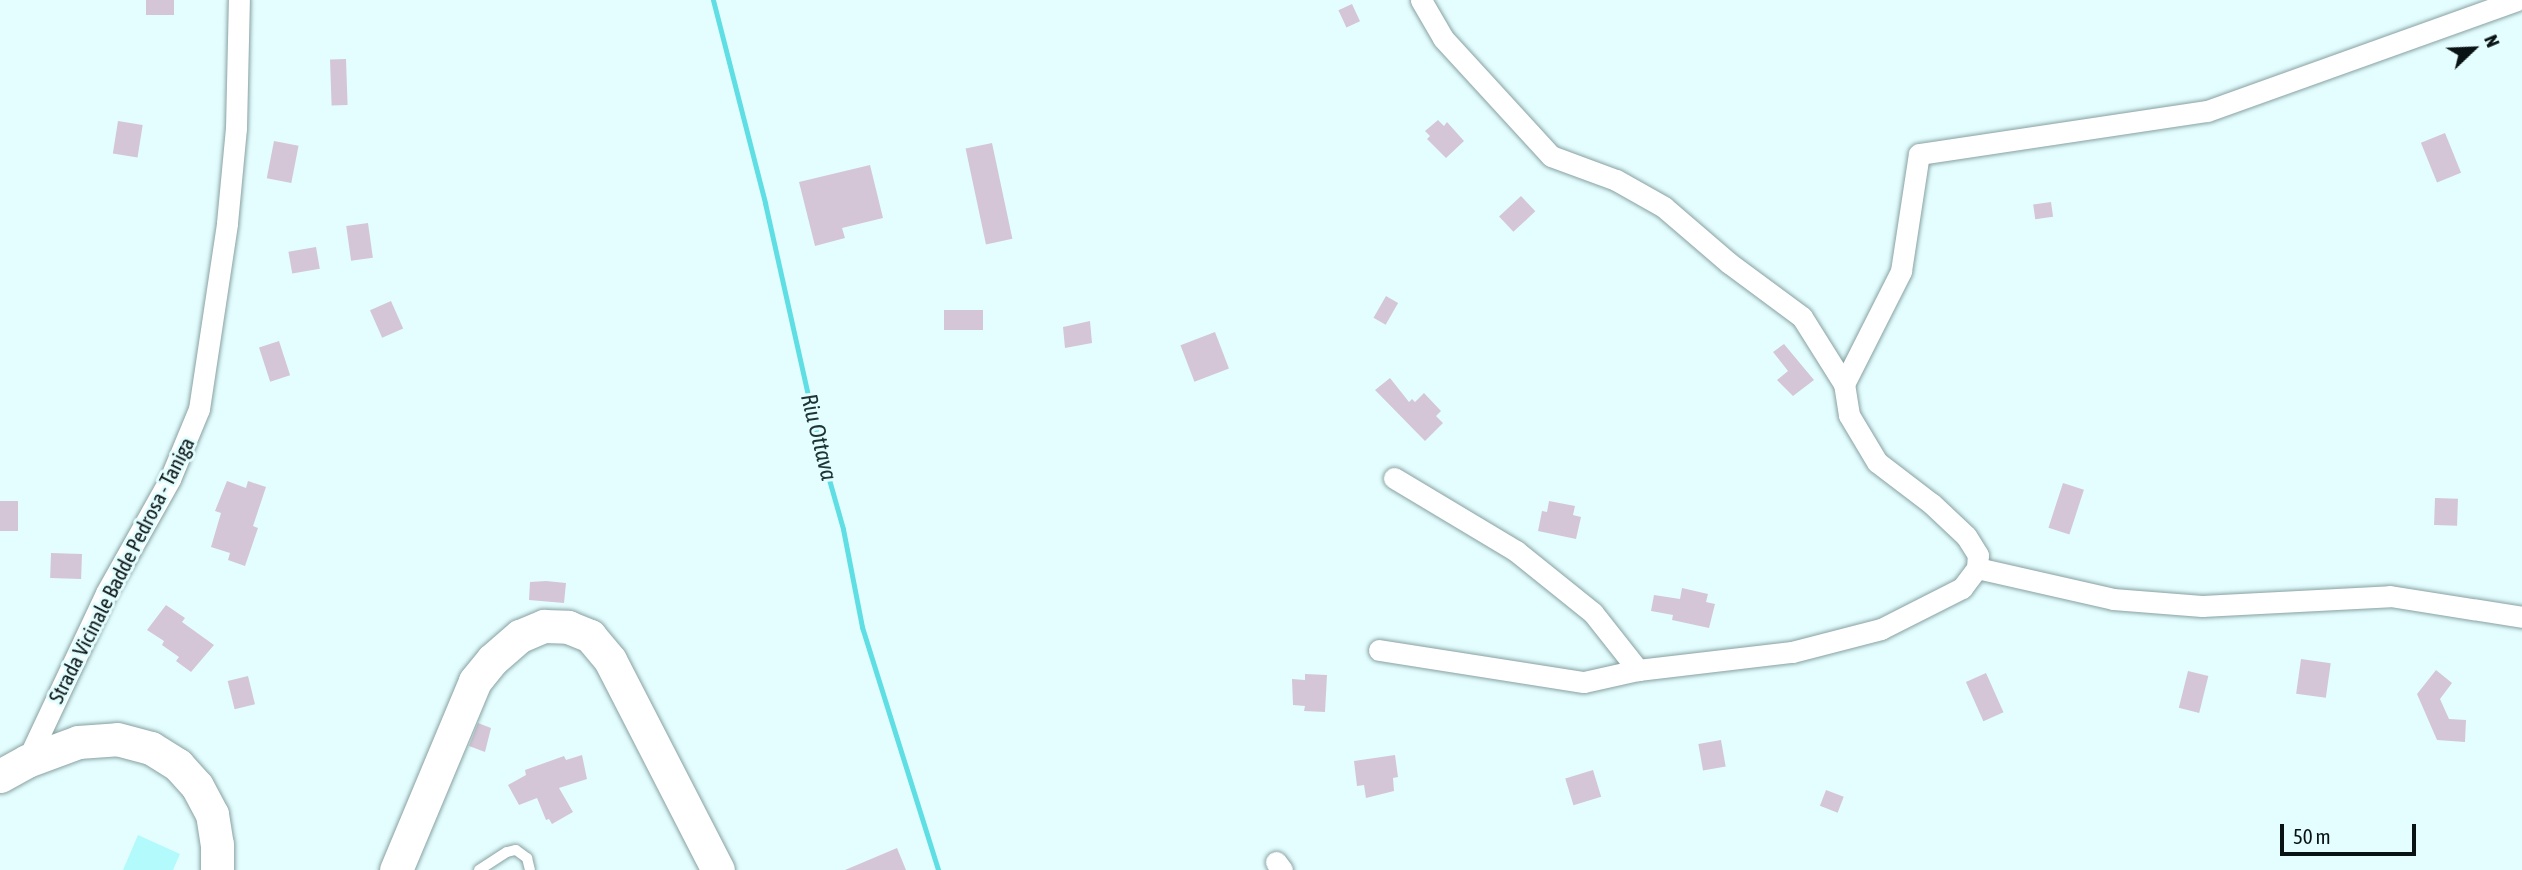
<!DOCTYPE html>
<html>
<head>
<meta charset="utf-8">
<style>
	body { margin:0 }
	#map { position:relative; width:2522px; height:870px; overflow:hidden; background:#e4feff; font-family:"Asap Condensed",sans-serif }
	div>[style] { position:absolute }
	.green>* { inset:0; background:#b3fafc }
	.stream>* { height:5px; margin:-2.5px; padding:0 2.5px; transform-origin:2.5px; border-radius:2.5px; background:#5fdfe3 }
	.building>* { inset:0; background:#d4c6d6; transform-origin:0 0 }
	.roads { filter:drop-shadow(0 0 2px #88a0a1) drop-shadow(0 0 2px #88a0a1) }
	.lane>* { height:10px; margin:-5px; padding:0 5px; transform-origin:5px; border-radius:5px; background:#fff }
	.street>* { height:21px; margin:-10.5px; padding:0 10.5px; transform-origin:10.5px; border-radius:10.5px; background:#fff }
	.primary>* { height:33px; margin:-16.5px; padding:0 16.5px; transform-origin:16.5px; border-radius:16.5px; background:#fff }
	span { translate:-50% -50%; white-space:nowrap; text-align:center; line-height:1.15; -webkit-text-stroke:6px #e4feff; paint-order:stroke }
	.street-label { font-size:21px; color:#0a1314 }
	.water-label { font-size:23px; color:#1d3435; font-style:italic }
	.north { position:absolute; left:2438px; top:14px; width:70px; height:70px; -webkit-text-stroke:5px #e4feff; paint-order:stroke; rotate:67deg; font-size:19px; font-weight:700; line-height:28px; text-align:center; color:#0a1314 }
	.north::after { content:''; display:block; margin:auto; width:24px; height:32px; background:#0a1314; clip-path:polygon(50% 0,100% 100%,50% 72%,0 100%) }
	.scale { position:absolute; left:2280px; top:824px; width:136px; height:32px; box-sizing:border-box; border:4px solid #0a1314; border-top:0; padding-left:9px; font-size:21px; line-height:24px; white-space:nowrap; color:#0a1314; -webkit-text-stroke:5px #e4feff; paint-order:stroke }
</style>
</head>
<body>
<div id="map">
	<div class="green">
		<div style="clip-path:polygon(138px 835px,180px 854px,173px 870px,123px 870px)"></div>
	</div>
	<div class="stream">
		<div style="left:713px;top:0;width:210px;rotate:75.6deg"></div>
		<div style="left:765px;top:203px;width:247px;rotate:77.4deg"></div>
		<div style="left:819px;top:444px;width:88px;rotate:74.2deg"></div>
		<div style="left:843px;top:529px;width:100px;rotate:79deg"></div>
		<div style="left:862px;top:627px;width:255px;rotate:72.6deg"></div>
	</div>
	<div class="building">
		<div style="left:146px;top:0;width:28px;height:15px"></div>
		<div style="left:1352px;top:4px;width:19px;height:15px;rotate:65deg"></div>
		<div style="left:346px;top:59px;width:46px;height:16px;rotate:88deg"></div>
		<div style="clip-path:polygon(1438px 120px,1444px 126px,1447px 122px,1464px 141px,1446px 158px,1427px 139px,1430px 136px,1425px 131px)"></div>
		<div style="left:118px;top:121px;width:25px;height:33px;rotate:9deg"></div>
		<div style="left:2445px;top:133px;width:43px;height:26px;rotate:68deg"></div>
		<div style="left:274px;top:141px;width:25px;height:38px;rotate:11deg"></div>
		<div style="left:992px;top:143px;width:98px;height:27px;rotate:78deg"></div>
		<div style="clip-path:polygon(870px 165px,883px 218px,842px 228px,845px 238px,815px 246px,799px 182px)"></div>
		<div style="left:1521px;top:196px;width:21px;height:30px;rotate:47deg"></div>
		<div style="left:2051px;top:202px;width:15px;height:18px;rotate:82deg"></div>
		<div style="left:368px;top:223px;width:35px;height:22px;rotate:82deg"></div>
		<div style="left:316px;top:247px;width:22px;height:28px;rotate:80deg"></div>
		<div style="left:1386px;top:296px;width:14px;height:25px;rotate:30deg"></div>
		<div style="left:391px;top:301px;width:30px;height:23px;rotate:66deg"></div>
		<div style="left:944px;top:310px;width:39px;height:20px"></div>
		<div style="clip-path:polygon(1090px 321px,1092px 343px,1065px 348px,1063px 327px)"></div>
		<div style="left:1215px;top:332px;width:39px;height:37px;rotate:69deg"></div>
		<div style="left:279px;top:341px;width:36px;height:21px;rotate:72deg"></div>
		<div style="clip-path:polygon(1784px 344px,1814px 380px,1793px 396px,1777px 380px,1788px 371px,1773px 352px)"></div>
		<div style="clip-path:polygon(1390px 378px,1409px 402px,1412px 399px,1415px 402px,1424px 393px,1441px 411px,1436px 416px,1443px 423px,1425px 441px,1375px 390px)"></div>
		<div style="clip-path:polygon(227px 481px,246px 488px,248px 481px,266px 487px,253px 526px,258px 528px,245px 566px,228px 560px,230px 553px,211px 547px,221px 513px,215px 511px)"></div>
		<div style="left:2063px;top:483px;width:22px;height:47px;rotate:18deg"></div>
		<div style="left:2435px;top:498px;width:23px;height:27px;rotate:2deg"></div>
		<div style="left:0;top:501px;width:18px;height:30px"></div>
		<div style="clip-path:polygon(1549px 501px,1575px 506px,1573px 515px,1581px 517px,1576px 539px,1538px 531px,1542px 511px,1547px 512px)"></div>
		<div style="left:51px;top:553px;width:31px;height:25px;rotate:2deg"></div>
		<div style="clip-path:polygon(546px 581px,566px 583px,564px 603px,529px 600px,530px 582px)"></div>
		<div style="clip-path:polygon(1682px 588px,1708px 594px,1706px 602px,1715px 604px,1709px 628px,1672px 620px,1673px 615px,1651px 611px,1654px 595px,1680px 599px)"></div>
		<div style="clip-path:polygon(166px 605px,185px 618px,182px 622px,214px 645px,191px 672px,176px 661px,179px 657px,162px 645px,164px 641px,147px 630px)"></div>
		<div style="left:2301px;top:659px;width:30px;height:35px;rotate:8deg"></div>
		<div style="clip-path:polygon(2436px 670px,2452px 683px,2440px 699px,2449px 719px,2466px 720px,2465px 742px,2437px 740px,2417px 694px)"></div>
		<div style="left:2188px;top:671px;width:21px;height:38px;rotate:14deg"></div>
		<div style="left:1986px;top:673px;width:43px;height:22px;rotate:66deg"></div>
		<div style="clip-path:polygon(1305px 674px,1327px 675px,1325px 712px,1304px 711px,1305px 706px,1293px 705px,1292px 679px,1305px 680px)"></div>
		<div style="left:248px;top:676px;width:29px;height:21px;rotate:76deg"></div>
		<div style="clip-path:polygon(478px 723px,491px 728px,485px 752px,469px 746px)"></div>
		<div style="left:1721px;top:740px;width:27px;height:23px;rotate:80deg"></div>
		<div style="clip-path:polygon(582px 755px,587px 779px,559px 788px,573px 812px,552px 824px,549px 819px,546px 820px,537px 798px,519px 805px,508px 785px,526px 775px,525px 770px,564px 756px,566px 760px)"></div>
		<div style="clip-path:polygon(1395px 755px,1398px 777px,1393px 778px,1394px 791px,1366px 798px,1364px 785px,1357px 786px,1354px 761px)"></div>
		<div style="left:1593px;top:770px;width:28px;height:29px;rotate:73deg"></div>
		<div style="left:1826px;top:790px;width:19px;height:17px;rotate:21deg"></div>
		<div style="clip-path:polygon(897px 848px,906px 870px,845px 870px)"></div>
	</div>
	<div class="roads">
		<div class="lane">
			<div style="left:479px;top:870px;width:33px;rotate:-33deg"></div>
			<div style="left:507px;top:852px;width:9px;rotate:-13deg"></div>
			<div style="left:516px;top:850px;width:14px;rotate:36deg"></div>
			<div style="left:527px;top:858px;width:12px;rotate:76deg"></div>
		</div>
		<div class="street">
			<div style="left:1844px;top:384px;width:127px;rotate:-63.2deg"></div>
			<div style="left:1901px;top:271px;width:118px;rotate:-81.3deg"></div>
			<div style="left:1919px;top:154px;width:291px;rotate:-8.5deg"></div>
			<div style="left:2207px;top:111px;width:329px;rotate:-19.7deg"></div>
			<div style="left:1394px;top:478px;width:142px;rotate:30.9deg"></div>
			<div style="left:1516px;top:551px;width:99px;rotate:38.8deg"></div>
			<div style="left:1593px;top:613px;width:73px;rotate:51.7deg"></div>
			<div style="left:1977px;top:568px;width:139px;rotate:12.8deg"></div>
			<div style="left:2113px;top:599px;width:89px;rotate:4.5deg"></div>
			<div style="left:2202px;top:606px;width:188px;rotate:-3deg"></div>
			<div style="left:2390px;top:596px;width:134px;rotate:9deg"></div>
			<div style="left:1379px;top:650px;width:207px;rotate:8.9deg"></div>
			<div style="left:1584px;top:682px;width:55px;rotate:-12.5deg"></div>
			<div style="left:1638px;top:670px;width:155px;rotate:-6.7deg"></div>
			<div style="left:1792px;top:652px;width:92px;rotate:-14.5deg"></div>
			<div style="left:1881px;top:629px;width:91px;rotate:-26.8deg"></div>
			<div style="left:1962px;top:588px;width:25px;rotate:-53deg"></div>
			<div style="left:1977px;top:568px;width:13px;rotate:-86deg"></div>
			<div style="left:1978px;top:555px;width:22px;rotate:-122deg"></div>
			<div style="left:1966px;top:536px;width:47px;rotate:-136.7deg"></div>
			<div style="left:1932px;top:504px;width:69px;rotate:-142.6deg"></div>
			<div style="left:1877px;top:462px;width:55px;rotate:-120.8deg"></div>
			<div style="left:1849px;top:415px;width:31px;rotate:-99deg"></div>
			<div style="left:1844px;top:384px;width:79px;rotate:-122.1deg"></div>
			<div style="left:1802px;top:317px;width:91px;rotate:-143.5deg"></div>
			<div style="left:1729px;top:263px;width:86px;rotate:-139.3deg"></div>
			<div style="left:1664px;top:207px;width:55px;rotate:-150.6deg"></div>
			<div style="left:1616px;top:180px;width:69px;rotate:-159.7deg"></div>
			<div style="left:1551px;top:156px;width:160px;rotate:-132.5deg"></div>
			<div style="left:1443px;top:38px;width:44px;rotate:-120.1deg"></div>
			<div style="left:27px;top:761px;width:186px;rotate:-64.8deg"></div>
			<div style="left:106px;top:593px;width:131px;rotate:-60.7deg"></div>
			<div style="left:170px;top:479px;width:76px;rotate:-67.5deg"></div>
			<div style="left:199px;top:409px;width:188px;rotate:-81.4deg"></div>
			<div style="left:227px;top:223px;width:95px;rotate:-84.6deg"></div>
			<div style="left:236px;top:128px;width:128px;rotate:-88.7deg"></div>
			<div style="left:1276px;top:862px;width:10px;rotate:53deg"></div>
		</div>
		<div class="primary">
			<div style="left:0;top:776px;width:31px;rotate:-29deg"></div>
			<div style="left:27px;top:761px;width:54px;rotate:-20.4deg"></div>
			<div style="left:78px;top:742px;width:39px;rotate:-4deg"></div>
			<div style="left:117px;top:739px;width:35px;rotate:15deg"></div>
			<div style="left:151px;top:748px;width:32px;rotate:32deg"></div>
			<div style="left:178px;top:765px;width:28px;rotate:48deg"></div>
			<div style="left:197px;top:786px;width:32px;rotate:62deg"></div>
			<div style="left:212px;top:814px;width:30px;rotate:81deg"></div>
			<div style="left:217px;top:844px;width:26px;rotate:90deg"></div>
			<div style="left:396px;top:870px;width:205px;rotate:-67.3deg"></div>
			<div style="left:475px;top:681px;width:27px;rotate:-51deg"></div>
			<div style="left:492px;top:660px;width:37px;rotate:-41deg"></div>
			<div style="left:520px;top:636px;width:26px;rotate:-23deg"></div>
			<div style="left:544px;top:626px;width:24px;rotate:2deg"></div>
			<div style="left:568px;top:627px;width:24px;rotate:22deg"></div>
			<div style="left:590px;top:636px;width:31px;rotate:50deg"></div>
			<div style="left:610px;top:660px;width:236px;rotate:62.8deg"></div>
		</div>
	</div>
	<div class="street-label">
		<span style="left:121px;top:570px;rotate:-63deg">Strada Vicinale Badde Pedrosa - Taniga</span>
	</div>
	<div class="water-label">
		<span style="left:819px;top:437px;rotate:76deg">Riu Ottava</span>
	</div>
	<div class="north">N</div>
	<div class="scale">50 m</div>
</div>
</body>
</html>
